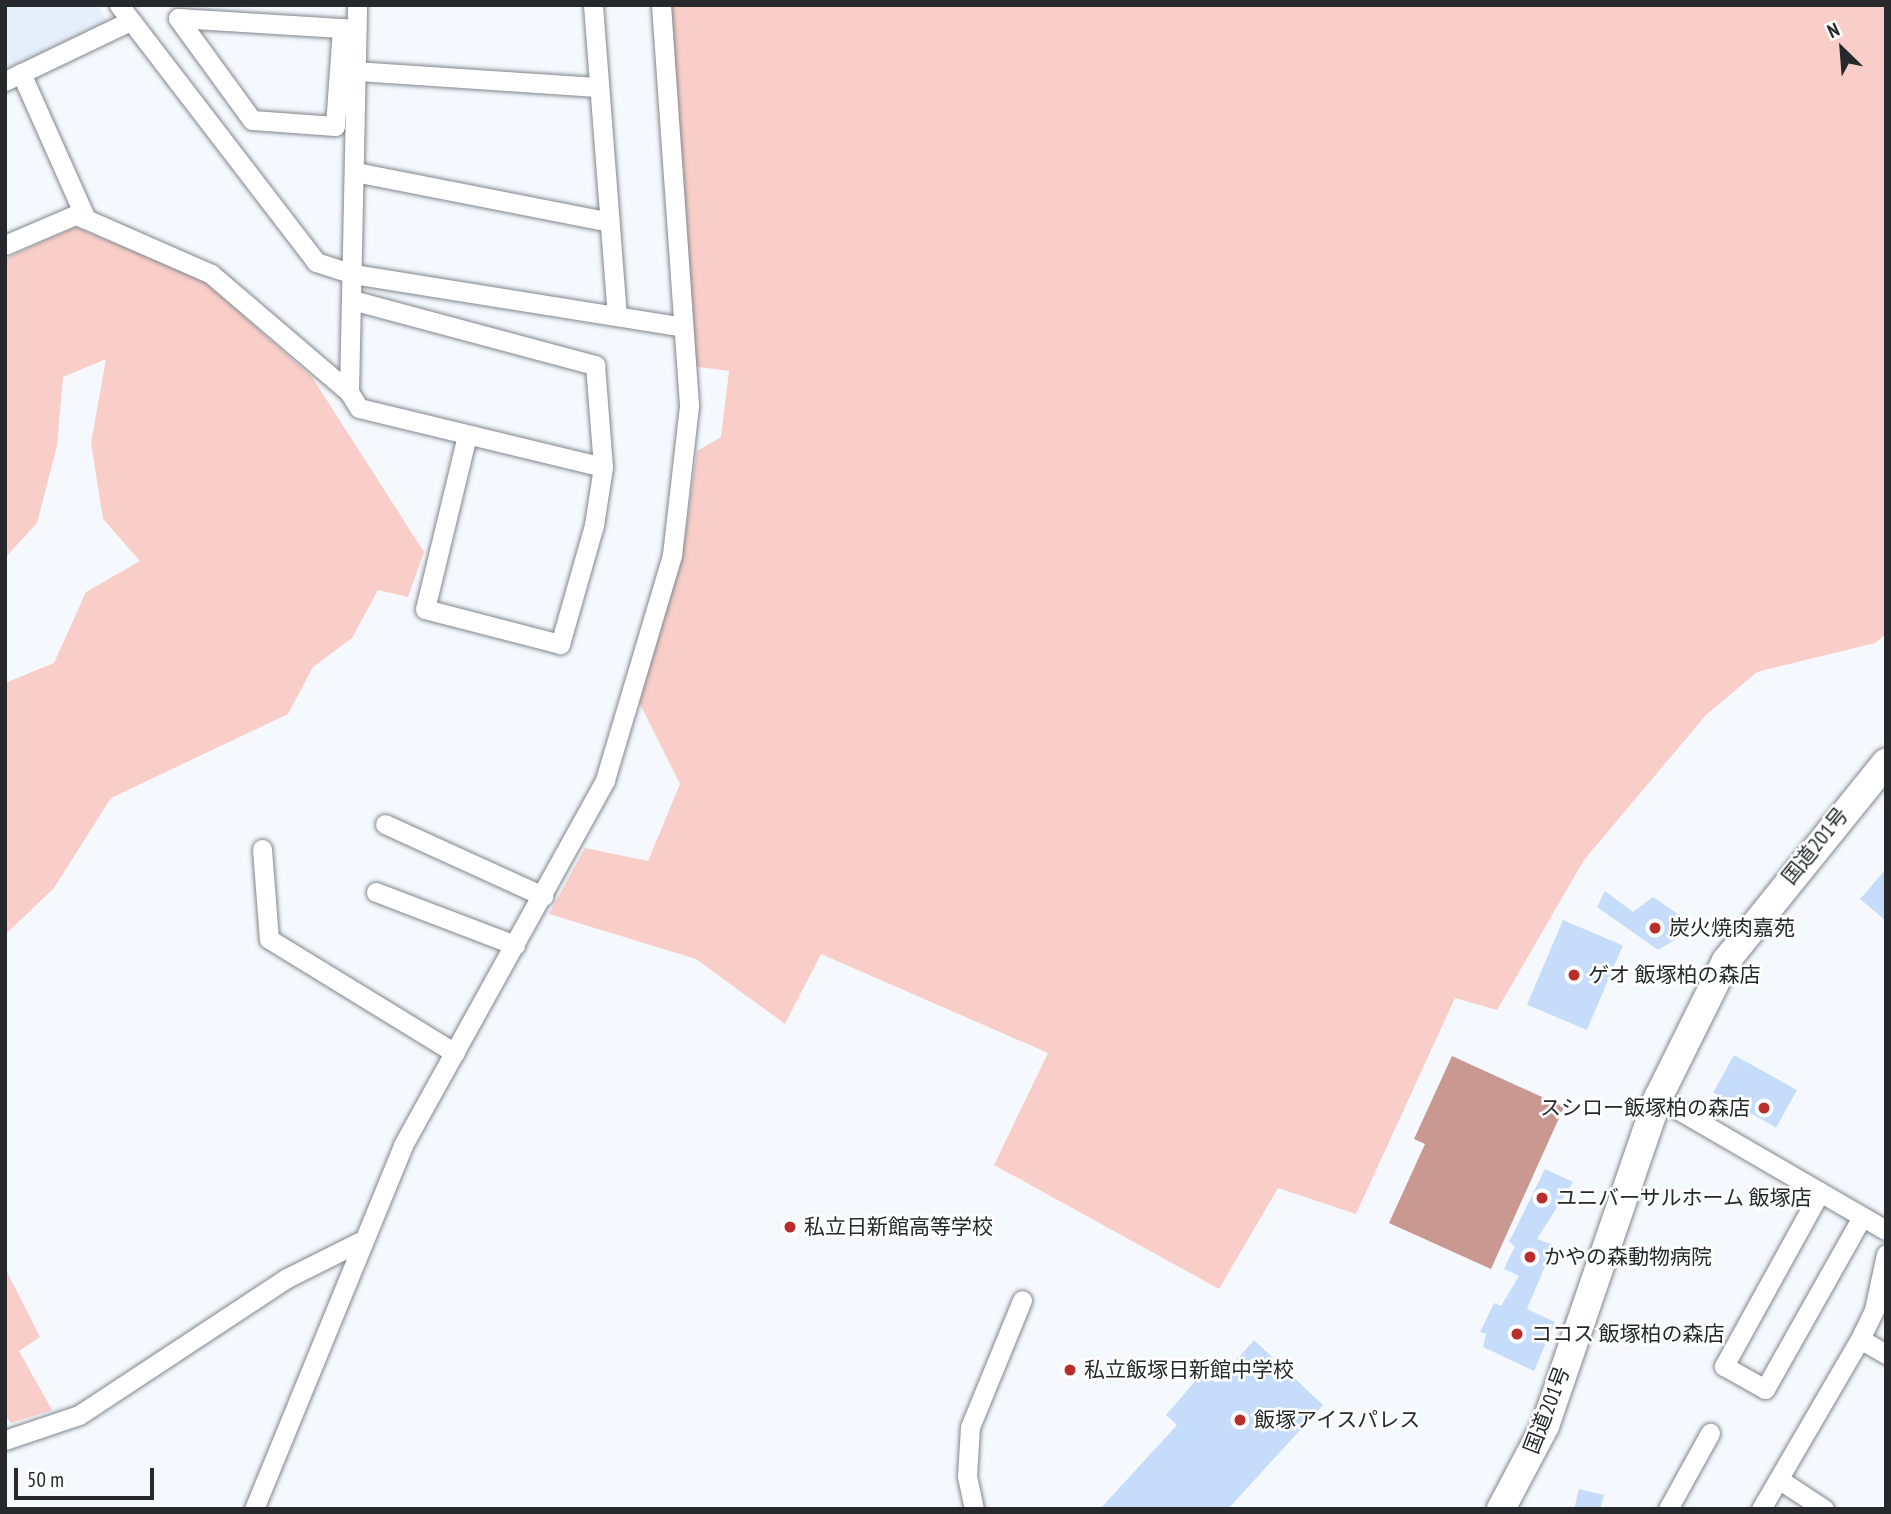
<!DOCTYPE html>
<html>
<head>
<meta charset="utf-8">
<style>
	body { margin:0 }
	#map { position:relative; width:1891px; height:1514px; overflow:hidden; background:#f5f9fe; font-family:"PT Sans Narrow","Noto Sans JP",sans-serif }
	div>[style] { position:absolute }
	.built>* { inset:0; background:#e5effa }
	.green>* { inset:0; background:#f9cec8 }
	.water>* { inset:0; background:#c99891 }
	.building>* { inset:0; background:#c5ddfb; transform-origin:0 0 }
	.roads { filter:drop-shadow(0 0 2px #80868d) drop-shadow(0 0 2px #80868d) }
	.minor>* { height:19px; margin:-9.5px; padding:0 9.5px; transform-origin:9.5px; border-radius:9.5px; background:#fff }
	.highway>* { height:28px; margin:-14px; padding:0 14px; transform-origin:14px; border-radius:14px; background:#fff }
	.dots>* { width:19px; height:19px; translate:-50% -50%; box-sizing:border-box; border:4px solid #fff; border-radius:50% }
	span { translate:-50% -50%; white-space:nowrap; text-align:center; line-height:1.15; -webkit-text-stroke:5px #fff; paint-order:stroke }
	.street-label { font-size:21px; color:#26282b }
	.poi-label { font-size:21px; color:#26282b }
	.left { translate:0 -50%; text-align:left }
	.right { translate:-100% -50%; text-align:right }
	.frame { position:absolute; inset:0; border:7px solid #26282b; pointer-events:none }
	.north { position:absolute; left:1807px; top:14px; width:70px; height:70px; -webkit-text-stroke:5px #fff; paint-order:stroke; rotate:335deg; font-size:19px; font-weight:700; line-height:28px; text-align:center; color:#26282b }
	.north::after { content:''; display:block; margin:auto; width:24px; height:32px; background:#26282b; clip-path:polygon(50% 0,100% 100%,50% 72%,0 100%) }
	.scale { position:absolute; left:14px; top:1468px; width:140px; height:32px; box-sizing:border-box; border:4px solid #26282b; border-top:0; padding-left:9px; font-size:21px; line-height:24px; white-space:nowrap; color:#26282b; -webkit-text-stroke:5px #fff; paint-order:stroke }
</style>
</head>
<body>
<div id="map">
	<div class="built">
		<div style="clip-path:polygon(5px 5px,97px 5px,108px 22px,5px 69px)"></div>
	</div>
	<div class="green">
		<div style="clip-path:polygon(670px 5px,1886px 5px,1886px 634px,1875px 643px,1757px 672px,1706px 715px,1584px 860px,1497px 1010px,1455px 998px,1356px 1214px,1278px 1188px,1219px 1289px,994px 1165px,1048px 1053px,821px 954px,785px 1024px,696px 959px,549px 914px,585px 848px,648px 861px,680px 784px,639px 702px,683px 551px,697px 451px,721px 437px,729px 371px,691px 366px)"></div>
		<div style="clip-path:polygon(75px 227px,202px 279px,312px 377px,424px 552px,408px 597px,378px 590px,352px 638px,313px 667px,288px 714px,111px 798px,54px 888px,5px 935px,5px 683px,54px 663px,86px 592px,140px 561px,103px 519px,91px 443px,106px 359px,63px 377px,57px 446px,37px 523px,5px 558px,5px 259px)"></div>
		<div style="clip-path:polygon(5px 1268px,40px 1337px,19px 1351px,52px 1410px,11px 1423px,5px 1415px)"></div>
	</div>
	<div class="water">
		<div style="clip-path:polygon(1452px 1056px,1564px 1107px,1491px 1269px,1389px 1223px,1425px 1144px,1414px 1139px)"></div>
	</div>
	<div class="building">
		<div style="clip-path:polygon(1886px 869px,1886px 921px,1860px 899px)"></div>
		<div style="clip-path:polygon(1605px 891px,1633px 912px,1653px 897px,1688px 921px,1678px 938px,1658px 950px,1597px 907px)"></div>
		<div style="left:1563px;top:920px;width:65px;height:92px;rotate:23deg"></div>
		<div style="left:1734px;top:1055px;width:72px;height:43px;rotate:29deg"></div>
		<div style="clip-path:polygon(1545px 1169px,1573px 1182px,1537px 1239px,1554px 1245px,1527px 1309px,1555px 1322px,1534px 1371px,1483px 1347px,1486px 1334px,1480px 1332px,1494px 1303px,1501px 1306px,1519px 1276px,1504px 1269px,1515px 1246px,1509px 1242px)"></div>
		<div style="clip-path:polygon(1254px 1340px,1323px 1405px,1228px 1509px,1100px 1509px,1177px 1425px,1166px 1415px,1203px 1372px,1216px 1383px)"></div>
		<div style="clip-path:polygon(1579px 1489px,1604px 1495px,1600px 1509px,1574px 1509px)"></div>
	</div>
	<div class="roads">
		<div class="minor">
			<div style="left:119px;top:5px;width:324px;rotate:52.5deg"></div>
			<div style="left:316px;top:262px;width:39px;rotate:18deg"></div>
			<div style="left:353px;top:274px;width:330px;rotate:9.1deg"></div>
			<div style="left:593px;top:5px;width:311px;rotate:85.6deg"></div>
			<div style="left:342px;top:28px;width:98px;rotate:94.1deg"></div>
			<div style="left:335px;top:126px;width:83px;rotate:-175.9deg"></div>
			<div style="left:252px;top:120px;width:126px;rotate:-126deg"></div>
			<div style="left:178px;top:18px;width:179px;rotate:3.5deg"></div>
			<div style="left:356px;top:71px;width:243px;rotate:3.8deg"></div>
			<div style="left:21px;top:73px;width:160px;rotate:66deg"></div>
			<div style="left:5px;top:81px;width:139px;rotate:-25.6deg"></div>
			<div style="left:355px;top:172px;width:259px;rotate:11.1deg"></div>
			<div style="left:5px;top:245px;width:76px;rotate:-23.2deg"></div>
			<div style="left:75px;top:215px;width:12px;rotate:20deg"></div>
			<div style="left:86px;top:219px;width:137px;rotate:23.7deg"></div>
			<div style="left:211px;top:274px;width:182px;rotate:40.5deg"></div>
			<div style="left:349px;top:392px;width:19px;rotate:58deg"></div>
			<div style="left:359px;top:408px;width:251px;rotate:13.6deg"></div>
			<div style="left:352px;top:300px;width:252px;rotate:15deg"></div>
			<div style="left:595px;top:365px;width:102px;rotate:85.5deg"></div>
			<div style="left:603px;top:467px;width:59px;rotate:98.8deg"></div>
			<div style="left:594px;top:525px;width:124px;rotate:105.9deg"></div>
			<div style="left:560px;top:644px;width:139px;rotate:-165.5deg"></div>
			<div style="left:425px;top:609px;width:178px;rotate:-76.4deg"></div>
			<div style="left:349px;top:392px;width:387px;rotate:-88.8deg"></div>
			<div style="left:385px;top:824px;width:174px;rotate:24.5deg"></div>
			<div style="left:262px;top:849px;width:90px;rotate:85.6deg"></div>
			<div style="left:269px;top:939px;width:218px;rotate:31.5deg"></div>
			<div style="left:376px;top:892px;width:149px;rotate:20.9deg"></div>
			<div style="left:1658px;top:1098px;width:263px;rotate:30.1deg"></div>
			<div style="left:1820px;top:1192px;width:199px;rotate:118.9deg"></div>
			<div style="left:1724px;top:1366px;width:47px;rotate:29.3deg"></div>
			<div style="left:1765px;top:1389px;width:197px;rotate:-60.6deg"></div>
			<div style="left:1860px;top:1339px;width:30px;rotate:30deg"></div>
			<div style="left:5px;top:1440px;width:78px;rotate:-18.7deg"></div>
			<div style="left:79px;top:1415px;width:249px;rotate:-33.4deg"></div>
			<div style="left:287px;top:1278px;width:80px;rotate:-26.6deg"></div>
			<div style="left:1780px;top:1480px;width:53px;rotate:33.4deg"></div>
			<div style="left:254px;top:1509px;width:393px;rotate:-67.7deg"></div>
			<div style="left:403px;top:1145px;width:417px;rotate:-61deg"></div>
			<div style="left:605px;top:780px;width:235px;rotate:-73.4deg"></div>
			<div style="left:672px;top:555px;width:151px;rotate:-83.5deg"></div>
			<div style="left:689px;top:405px;width:401px;rotate:-94deg"></div>
			<div style="left:974px;top:1509px;width:34px;rotate:-102deg"></div>
			<div style="left:967px;top:1476px;width:49px;rotate:-86.5deg"></div>
			<div style="left:970px;top:1427px;width:137px;rotate:-67.7deg"></div>
			<div style="left:1668px;top:1509px;width:87px;rotate:-61.1deg"></div>
			<div style="left:1761px;top:1509px;width:197px;rotate:-59.8deg"></div>
			<div style="left:1860px;top:1339px;width:32px;rotate:-64deg"></div>
			<div style="left:1874px;top:1310px;width:57px;rotate:-77.9deg"></div>
		</div>
		<div class="highway">
			<div style="left:1501px;top:1509px;width:94px;rotate:-62.1deg"></div>
			<div style="left:1545px;top:1426px;width:347px;rotate:-71deg"></div>
			<div style="left:1658px;top:1098px;width:153px;rotate:-63.6deg"></div>
			<div style="left:1726px;top:961px;width:255px;rotate:-51.1deg"></div>
		</div>
	</div>
	<div class="dots">
		<div style="left:1655px;top:928px;background:#bb2d2a"></div>
		<div style="left:1574px;top:975px;background:#bb2d2a"></div>
		<div style="left:1764px;top:1108px;background:#bb2d2a"></div>
		<div style="left:1542px;top:1198px;background:#bb2d2a"></div>
		<div style="left:790px;top:1227px;background:#bb2d2a"></div>
		<div style="left:1530px;top:1257px;background:#bb2d2a"></div>
		<div style="left:1517px;top:1334px;background:#bb2d2a"></div>
		<div style="left:1070px;top:1370px;background:#bb2d2a"></div>
		<div style="left:1240px;top:1420px;background:#bb2d2a"></div>
	</div>
	<div class="street-label">
		<span style="left:1815px;top:846px;rotate:-51deg">国道201号</span>
		<span style="left:1547px;top:1410px;rotate:-69deg">国道201号</span>
	</div>
	<div class="poi-label">
		<span class="left" style="left:1669px;top:928px">炭火焼肉嘉苑</span>
		<span class="left" style="left:1588px;top:975px">ゲオ 飯塚柏の森店</span>
		<span class="right" style="left:1750px;top:1108px">スシロー飯塚柏の森店</span>
		<span class="left" style="left:1556px;top:1198px">ユニバーサルホーム 飯塚店</span>
		<span class="left" style="left:804px;top:1227px">私立日新館高等学校</span>
		<span class="left" style="left:1544px;top:1257px">かやの森動物病院</span>
		<span class="left" style="left:1531px;top:1334px">ココス 飯塚柏の森店</span>
		<span class="left" style="left:1084px;top:1370px">私立飯塚日新館中学校</span>
		<span class="left" style="left:1254px;top:1420px">飯塚アイスパレス</span>
	</div>
	<div class="frame"></div>
	<div class="north">N</div>
	<div class="scale">50 m</div>
</div>
</body>
</html>
